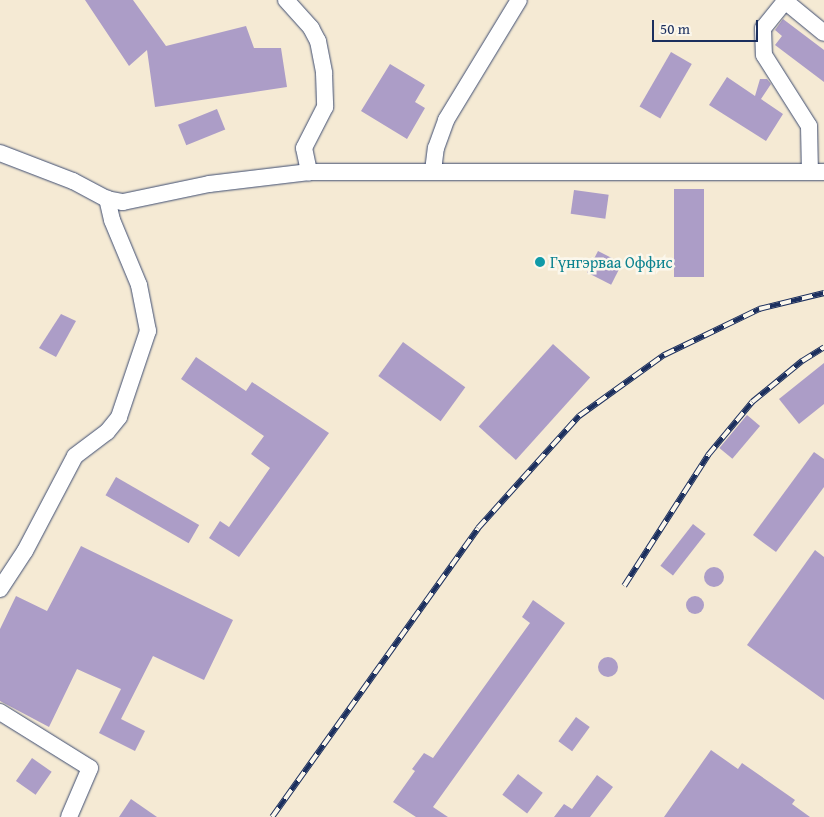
<!DOCTYPE html>
<html>
<head>
<meta charset="utf-8">
<style>
	body { margin:0 }
	#map { position:relative; width:824px; height:817px; overflow:hidden; background:#f5ead4; font-family:"Gentium Book Plus",serif }
	div>[style] { position:absolute }
	.building>* { inset:0; background:#ac9dc7; transform-origin:0 0 }
	.round { border-radius:50% }
	.roads { filter:drop-shadow(0 0 1px #3c4b70) drop-shadow(0 0 1px #3c4b70) }
	.minor>* { height:16px; margin:-8px; padding:0 8px; transform-origin:8px; border-radius:8px; background:#fff }
	.rail>* { height:5.5px; margin-top:-2.75px; transform-origin:0; background:repeating-linear-gradient(90deg,#fbf7ec 0 11px,#1b2f5e 0 22px); box-sizing:border-box; border-block:1px solid #1b2f5e }
	.dots>* { width:14px; height:14px; translate:-50% -50%; box-sizing:border-box; border:2px solid #fbf7ec; border-radius:50% }
	span { translate:-50% -50%; white-space:nowrap; text-align:center; line-height:1.15; -webkit-text-stroke:5px #fbf7ec; paint-order:stroke }
	.culture-label { font-size:16px; color:#0d838f }
	.left { translate:0 -50%; text-align:left }
	.scale { position:absolute; left:652px; top:20px; width:106px; height:22px; box-sizing:border-box; border:2px solid #1b2f5e; border-top:0; padding-left:6px; font-size:15px; line-height:18px; white-space:nowrap; color:#1b2f5e; -webkit-text-stroke:4px #fbf7ec; paint-order:stroke }
</style>
</head>
<body>
<div id="map">
	<div class="building">
		<div style="clip-path:polygon(85px 0,133px 0,166px 46px,246px 26px,254px 48px,281px 48px,287px 87px,155px 107px,147px 50px,129px 66px)"></div>
		<div style="clip-path:polygon(783px 19px,824px 50px,824px 82px,775px 45px,782px 36px,775px 30px)"></div>
		<div style="left:671px;top:52px;width:24px;height:63px;rotate:30deg"></div>
		<div style="clip-path:polygon(390px 64px,425px 85px,415px 102px,425px 108px,407px 139px,361px 111px)"></div>
		<div style="clip-path:polygon(727px 77px,755px 96px,760px 79px,767px 79px,771px 84px,761px 99px,783px 114px,766px 141px,709px 105px)"></div>
		<div style="left:217px;top:109px;width:22px;height:42px;rotate:68deg"></div>
		<div style="left:674px;top:189px;width:30px;height:88px"></div>
		<div style="left:574px;top:190px;width:35px;height:24px;rotate:8deg"></div>
		<div style="left:598px;top:251px;width:27px;height:24px;rotate:27deg"></div>
		<div style="clip-path:polygon(61px 314px,76px 321px,56px 357px,39px 348px)"></div>
		<div style="left:403px;top:342px;width:77px;height:42px;rotate:36deg"></div>
		<div style="left:553px;top:344px;width:50px;height:111px;rotate:42deg"></div>
		<div style="clip-path:polygon(196px 357px,246px 391px,252px 382px,329px 433px,239px 557px,209px 538px,220px 521px,229px 527px,270px 468px,251px 454px,264px 436px,181px 379px)"></div>
		<div style="clip-path:polygon(824px 363px,824px 404px,799px 424px,779px 399px)"></div>
		<div style="left:747px;top:415px;width:17px;height:43px;rotate:40deg"></div>
		<div style="clip-path:polygon(814px 452px,824px 459px,824px 487px,776px 552px,753px 535px)"></div>
		<div style="left:116px;top:477px;width:96px;height:21px;rotate:30deg"></div>
		<div style="left:693px;top:524px;width:16px;height:53px;rotate:38deg"></div>
		<div style="clip-path:polygon(81px 546px,233px 620px,204px 680px,153px 656px,121px 719px,145px 731px,135px 751px,99px 733px,121px 689px,77px 669px,49px 727px,0 701px,0 629px,16px 596px,47px 611px)"></div>
		<div style="clip-path:polygon(815px 550px,824px 557px,824px 700px,747px 645px)"></div>
		<div class="round" style="left:704px;top:567px;width:20px;height:20px"></div>
		<div class="round" style="left:686px;top:596px;width:18px;height:18px"></div>
		<div style="clip-path:polygon(533px 600px,565px 623px,433px 807px,448px 817px,416px 817px,393px 802px,415px 771px,412px 769px,424px 753px,433px 758px,530px 623px,522px 617px)"></div>
		<div class="round" style="left:598px;top:657px;width:20px;height:20px"></div>
		<div style="left:576px;top:717px;width:17px;height:30px;rotate:36deg"></div>
		<div style="clip-path:polygon(711px 750px,738px 769px,742px 763px,795px 800px,792px 804px,810px 817px,664px 817px)"></div>
		<div style="left:32px;top:758px;width:24px;height:28px;rotate:35deg"></div>
		<div style="left:518px;top:774px;width:31px;height:26px;rotate:37deg"></div>
		<div style="clip-path:polygon(597px 775px,613px 787px,590px 817px,554px 817px,564px 804px,572px 809px)"></div>
		<div style="clip-path:polygon(131px 799px,157px 817px,119px 817px)"></div>
	</div>
	<div class="roads">
		<div class="minor">
			<div style="left:286px;top:0;width:38px;rotate:48deg"></div>
			<div style="left:311px;top:28px;width:15px;rotate:62deg"></div>
			<div style="left:318px;top:41px;width:33px;rotate:79deg"></div>
			<div style="left:324px;top:73px;width:34px;rotate:88deg"></div>
			<div style="left:325px;top:107px;width:46px;rotate:117.1deg"></div>
			<div style="left:304px;top:148px;width:25px;rotate:78deg"></div>
			<div style="left:786px;top:0;width:36px;rotate:129deg"></div>
			<div style="left:763px;top:28px;width:27px;rotate:88deg"></div>
			<div style="left:764px;top:55px;width:84px;rotate:57.6deg"></div>
			<div style="left:809px;top:126px;width:46px;rotate:88.8deg"></div>
			<div style="left:785px;top:1px;width:50px;rotate:39.4deg"></div>
			<div style="left:0;top:153px;width:78px;rotate:21deg"></div>
			<div style="left:73px;top:181px;width:38px;rotate:28deg"></div>
			<div style="left:107px;top:199px;width:16px;rotate:11deg"></div>
			<div style="left:123px;top:202px;width:88px;rotate:-11.8deg"></div>
			<div style="left:209px;top:184px;width:101px;rotate:-6.8deg"></div>
			<div style="left:309px;top:172px;width:515px"></div>
			<div style="left:433px;top:171px;width:23px;rotate:-83deg"></div>
			<div style="left:436px;top:148px;width:30px;rotate:-70deg"></div>
			<div style="left:446px;top:120px;width:140px;rotate:-58.7deg"></div>
			<div style="left:0;top:589px;width:45px;rotate:-56.7deg"></div>
			<div style="left:25px;top:551px;width:107px;rotate:-62.2deg"></div>
			<div style="left:75px;top:456px;width:40px;rotate:-37deg"></div>
			<div style="left:107px;top:432px;width:19px;rotate:-51deg"></div>
			<div style="left:119px;top:417px;width:91px;rotate:-71.4deg"></div>
			<div style="left:148px;top:331px;width:47px;rotate:-101.1deg"></div>
			<div style="left:139px;top:285px;width:70px;rotate:-112.6deg"></div>
			<div style="left:112px;top:220px;width:22px;rotate:-103deg"></div>
			<div style="left:0;top:712px;width:106px;rotate:31.9deg"></div>
			<div style="left:90px;top:768px;width:53px;rotate:113.2deg"></div>
		</div>
	</div>
	<div class="rail">
		<div style="left:624px;top:586px;width:156px;rotate:-57.3deg"></div>
		<div style="left:708px;top:455px;width:69px;rotate:-50.3deg"></div>
		<div style="left:752px;top:402px;width:65px;rotate:-39.4deg"></div>
		<div style="left:802px;top:361px;width:26px;rotate:-32deg"></div>
		<div style="left:272px;top:817px;width:355px;rotate:-54.5deg"></div>
		<div style="left:478px;top:528px;width:151px;rotate:-48deg"></div>
		<div style="left:579px;top:416px;width:105px;rotate:-35.7deg"></div>
		<div style="left:664px;top:355px;width:106px;rotate:-25.8deg"></div>
		<div style="left:759px;top:309px;width:67px;rotate:-13.8deg"></div>
	</div>
	<div class="dots">
		<div style="left:540px;top:262px;background:#0f9aa8"></div>
	</div>
	<div class="culture-label">
		<span class="left" style="left:550px;top:262px">Гүнгэрваа Оффис</span>
	</div>
	<div class="scale">50 m</div>
</div>
</body>
</html>
